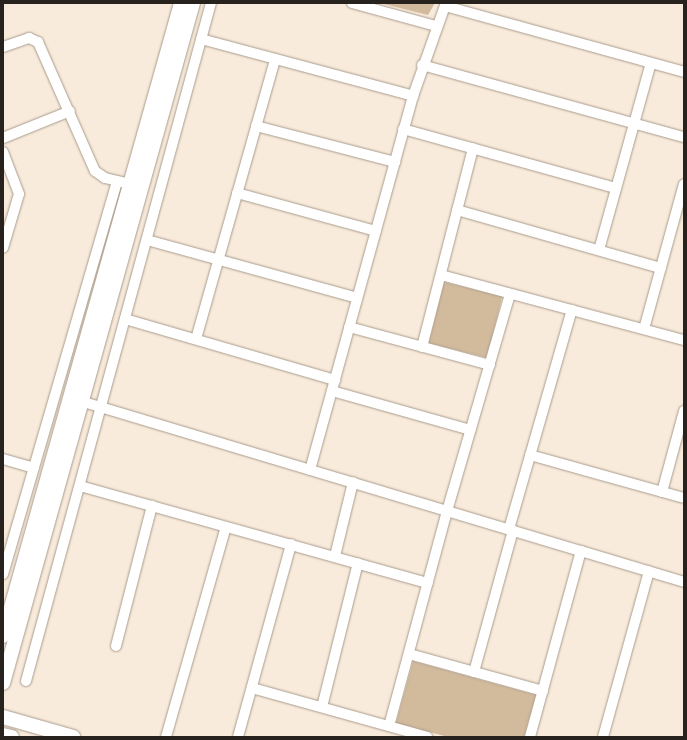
<!DOCTYPE html>
<html>
<head>
<meta charset="utf-8">
<style>
	body { margin:0 }
	#map { position:relative; width:687px; height:740px; overflow:hidden; background:#f9ebdb; font-family:"PT Sans Narrow",sans-serif }
	div>[style] { position:absolute }
	.green>* { inset:0; background:#d2ba9c; transform-origin:0 0 }
	.roads { filter:drop-shadow(0 0 1px #a99c8d) drop-shadow(0 0 1px #a99c8d) }
	.street>* { height:10px; margin:-5px; padding:0 5px; transform-origin:5px; border-radius:5px; background:#fff }
	.secondary>* { height:14px; margin:-7px; padding:0 7px; transform-origin:7px; border-radius:7px; background:#fff }
	span { translate:-50% -50%; white-space:nowrap; text-align:center; line-height:1.15; -webkit-text-stroke:3px #f9ebdb; paint-order:stroke }
	.frame { position:absolute; inset:0; border:4px solid #27221d; pointer-events:none }
</style>
</head>
<body>
<div id="map">
	<div class="green">
		<div style="clip-path:polygon(380px 3px,435px 3px,428px 15px)"></div>
		<div style="left:444px;top:282px;width:60px;height:63px;rotate:14deg"></div>
		<div style="clip-path:polygon(413px 661px,536px 695px,524px 737px,448px 737px,396px 723px)"></div>
	</div>
	<div class="roads">
		<div class="street">
			<div style="left:352px;top:3px;width:87px;rotate:15.3deg"></div>
			<div style="left:445px;top:6px;width:248px;rotate:15.4deg"></div>
			<div style="left:201px;top:39px;width:220px;rotate:15deg"></div>
			<div style="left:3px;top:47px;width:28px;rotate:-19deg"></div>
			<div style="left:29px;top:38px;width:10px;rotate:24deg"></div>
			<div style="left:38px;top:42px;width:141px;rotate:66.2deg"></div>
			<div style="left:95px;top:171px;width:12px;rotate:35deg"></div>
			<div style="left:105px;top:178px;width:18px;rotate:13deg"></div>
			<div style="left:422px;top:65px;width:272px;rotate:15.4deg"></div>
			<div style="left:256px;top:126px;width:144px;rotate:14.5deg"></div>
			<div style="left:403px;top:129px;width:221px;rotate:15.5deg"></div>
			<div style="left:3px;top:138px;width:72px;rotate:-21.9deg"></div>
			<div style="left:3px;top:152px;width:45px;rotate:69.1deg"></div>
			<div style="left:19px;top:194px;width:56px;rotate:106.5deg"></div>
			<div style="left:237px;top:193px;width:144px;rotate:15.3deg"></div>
			<div style="left:457px;top:210px;width:212px;rotate:15.9deg"></div>
			<div style="left:147px;top:240px;width:218px;rotate:15.4deg"></div>
			<div style="left:599px;top:250px;width:194px;rotate:-74.5deg"></div>
			<div style="left:441px;top:275px;width:252px;rotate:15deg"></div>
			<div style="left:125px;top:319px;width:219px;rotate:16.2deg"></div>
			<div style="left:349px;top:327px;width:146px;rotate:15.1deg"></div>
			<div style="left:644px;top:329px;width:150px;rotate:-74.6deg"></div>
			<div style="left:196px;top:339px;width:291px;rotate:-74.2deg"></div>
			<div style="left:422px;top:347px;width:205px;rotate:-75.6deg"></div>
			<div style="left:332px;top:391px;width:144px;rotate:15.7deg"></div>
			<div style="left:77px;top:400px;width:634px;rotate:16.69deg"></div>
			<div style="left:530px;top:455px;width:160px;rotate:15.6deg"></div>
			<div style="left:3px;top:459px;width:32px;rotate:16deg"></div>
			<div style="left:310px;top:470px;width:388px;rotate:-74.6deg"></div>
			<div style="left:413px;top:96px;width:99px;rotate:-70.5deg"></div>
			<div style="left:80px;top:486px;width:361px;rotate:15.6deg"></div>
			<div style="left:662px;top:492px;width:84px;rotate:-74.8deg"></div>
			<div style="left:509px;top:529px;width:228px;rotate:-74deg"></div>
			<div style="left:335px;top:556px;width:76px;rotate:-76.3deg"></div>
			<div style="left:3px;top:574px;width:409px;rotate:-73.8deg"></div>
			<div style="left:116px;top:646px;width:145px;rotate:-75.6deg"></div>
			<div style="left:409px;top:654px;width:139px;rotate:15.4deg"></div>
			<div style="left:474px;top:672px;width:147px;rotate:-74.6deg"></div>
			<div style="left:26px;top:681px;width:703px;rotate:-74.74deg"></div>
			<div style="left:252px;top:688px;width:182px;rotate:15.6deg"></div>
			<div style="left:322px;top:707px;width:148px;rotate:-76deg"></div>
			<div style="left:389px;top:726px;width:223px;rotate:-74.9deg"></div>
			<div style="left:447px;top:511px;width:226px;rotate:-73.8deg"></div>
			<div style="left:166px;top:737px;width:218px;rotate:-74.1deg"></div>
			<div style="left:238px;top:737px;width:200px;rotate:-74.6deg"></div>
			<div style="left:530px;top:737px;width:193px;rotate:-74.7deg"></div>
			<div style="left:603px;top:737px;width:172px;rotate:-74.5deg"></div>
		</div>
		<div class="secondary">
			<div style="left:3px;top:636px;width:658px;rotate:-74.29deg"></div>
			<div style="left:3px;top:683px;width:706px;rotate:-74.39deg"></div>
			<div style="left:3px;top:717px;width:73px;rotate:15.9deg"></div>
			<div style="left:3px;top:735px;width:9px;rotate:13deg"></div>
		</div>
	</div>
	<div class="frame"></div>
</div>
</body>
</html>
